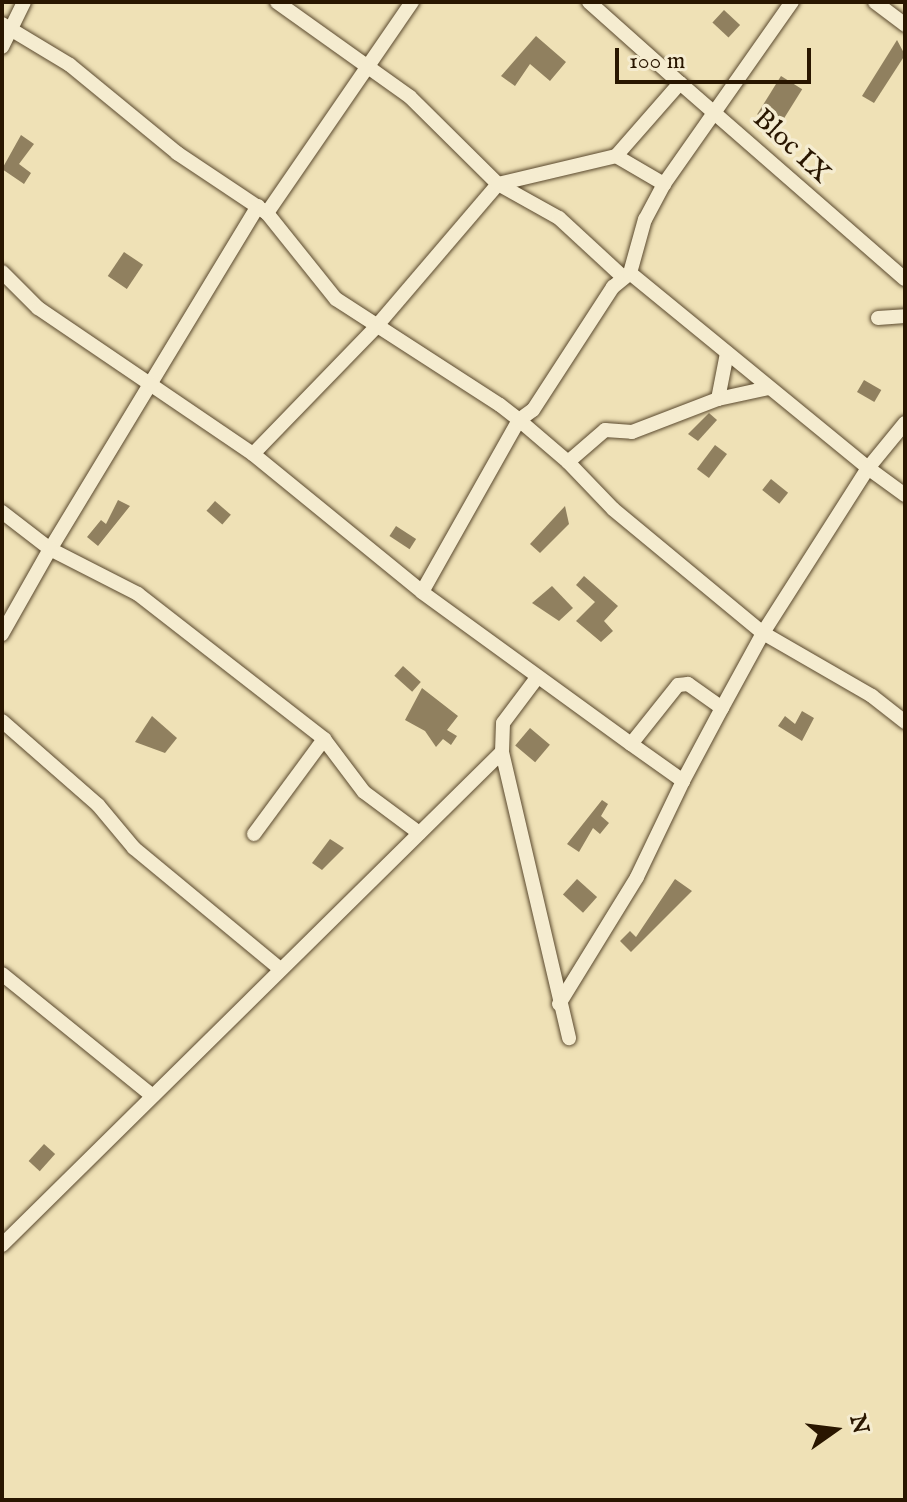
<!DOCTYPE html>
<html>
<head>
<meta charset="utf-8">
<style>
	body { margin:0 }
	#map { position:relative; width:907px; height:1502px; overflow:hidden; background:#efe1b6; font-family:"IM FELL English",serif }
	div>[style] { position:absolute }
	.building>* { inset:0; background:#90805f; transform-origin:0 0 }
	.roads { filter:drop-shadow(0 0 2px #5a492e) drop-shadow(0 0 2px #5a492e) }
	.minor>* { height:14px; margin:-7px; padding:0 7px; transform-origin:7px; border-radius:7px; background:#f5ecd0 }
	span { translate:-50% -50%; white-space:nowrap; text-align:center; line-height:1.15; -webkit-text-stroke:7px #f5ecd0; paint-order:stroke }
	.street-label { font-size:28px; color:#291600 }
	.frame { position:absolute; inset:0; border:4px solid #291600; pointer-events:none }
	.north { position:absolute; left:795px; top:1390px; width:80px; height:80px; -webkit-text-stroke:6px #f5ecd0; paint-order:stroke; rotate:76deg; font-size:22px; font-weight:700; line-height:32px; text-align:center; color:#291600 }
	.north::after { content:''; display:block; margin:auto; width:28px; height:36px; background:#291600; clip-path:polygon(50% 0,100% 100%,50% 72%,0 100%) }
	.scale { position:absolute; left:615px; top:48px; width:196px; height:36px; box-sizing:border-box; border:4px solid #291600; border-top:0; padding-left:10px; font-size:24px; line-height:28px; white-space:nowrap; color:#291600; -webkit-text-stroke:6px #f5ecd0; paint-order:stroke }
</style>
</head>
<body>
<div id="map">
	<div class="building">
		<div style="left:724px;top:10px;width:22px;height:17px;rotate:43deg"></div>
		<div style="clip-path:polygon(536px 36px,566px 62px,550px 81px,530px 64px,515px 86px,501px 76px)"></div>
		<div style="clip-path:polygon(897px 40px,905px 55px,874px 103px,862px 96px)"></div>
		<div style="left:781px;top:76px;width:25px;height:45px;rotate:32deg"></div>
		<div style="clip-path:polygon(21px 135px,34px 144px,19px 164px,31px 173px,24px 184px,2px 169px)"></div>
		<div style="left:124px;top:252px;width:23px;height:29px;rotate:34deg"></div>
		<div style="left:864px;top:380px;width:20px;height:14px;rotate:30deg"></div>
		<div style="clip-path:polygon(709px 413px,717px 420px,698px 441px,688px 434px)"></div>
		<div style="left:715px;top:445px;width:15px;height:30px;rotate:37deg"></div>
		<div style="left:771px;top:479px;width:22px;height:14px;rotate:39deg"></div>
		<div style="clip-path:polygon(118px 500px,130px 506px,98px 546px,87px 537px,101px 520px,106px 524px)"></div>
		<div style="left:215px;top:501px;width:21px;height:13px;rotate:41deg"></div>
		<div style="clip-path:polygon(565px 506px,569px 524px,540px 553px,530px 544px)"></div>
		<div style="left:396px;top:526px;width:24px;height:12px;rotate:33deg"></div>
		<div style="clip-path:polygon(584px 576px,618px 606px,604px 621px,613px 631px,601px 642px,576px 621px,595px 602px,576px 585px)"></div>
		<div style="clip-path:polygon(552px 586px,573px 608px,559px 621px,532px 603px)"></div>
		<div style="left:403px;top:666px;width:24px;height:13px;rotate:42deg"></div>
		<div style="clip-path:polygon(422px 688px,458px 716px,447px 730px,457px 736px,451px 745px,443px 739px,436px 747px,425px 731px,405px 720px)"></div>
		<div style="clip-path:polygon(802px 711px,814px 718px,802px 741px,778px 726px,785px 716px,795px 724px)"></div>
		<div style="clip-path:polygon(152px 716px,177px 738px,165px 753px,135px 742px)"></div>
		<div style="left:530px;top:728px;width:26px;height:23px;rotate:40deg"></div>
		<div style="clip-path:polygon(602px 800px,608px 804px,601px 816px,609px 823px,600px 834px,593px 828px,579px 852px,567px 844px)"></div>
		<div style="clip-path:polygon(330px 839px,344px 848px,322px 870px,312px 863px)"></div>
		<div style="left:577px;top:879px;width:27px;height:21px;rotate:42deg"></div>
		<div style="clip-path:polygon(675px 879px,692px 891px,631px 952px,620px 941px,630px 931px,636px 937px)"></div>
		<div style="left:44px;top:1144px;width:15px;height:23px;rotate:42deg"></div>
	</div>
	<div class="roads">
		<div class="minor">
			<div style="left:277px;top:2px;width:163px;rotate:35.5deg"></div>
			<div style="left:410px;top:97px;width:124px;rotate:44.7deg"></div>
			<div style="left:498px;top:184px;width:70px;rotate:29.1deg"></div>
			<div style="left:559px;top:218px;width:87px;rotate:42.7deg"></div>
			<div style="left:589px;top:2px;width:122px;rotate:41.7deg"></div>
			<div style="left:875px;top:2px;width:38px;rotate:37deg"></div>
			<div style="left:2px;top:24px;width:79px;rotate:31.1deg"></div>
			<div style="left:70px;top:65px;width:139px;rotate:39.4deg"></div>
			<div style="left:177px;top:153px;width:108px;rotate:33.7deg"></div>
			<div style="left:267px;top:213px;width:110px;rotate:51.3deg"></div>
			<div style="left:336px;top:299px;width:195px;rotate:32.9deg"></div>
			<div style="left:500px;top:405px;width:24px;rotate:38deg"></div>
			<div style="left:519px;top:420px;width:65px;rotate:40.6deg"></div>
			<div style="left:568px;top:462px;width:65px;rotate:46.2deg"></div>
			<div style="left:613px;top:509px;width:195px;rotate:39.6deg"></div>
			<div style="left:763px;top:633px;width:85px;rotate:118.7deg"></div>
			<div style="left:722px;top:708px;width:42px;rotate:-144.8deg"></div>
			<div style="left:688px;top:684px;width:10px;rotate:174deg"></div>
			<div style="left:678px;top:685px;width:75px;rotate:128.5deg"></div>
			<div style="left:631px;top:744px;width:258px;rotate:-144deg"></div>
			<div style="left:422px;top:592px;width:197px;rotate:-60.6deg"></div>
			<div style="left:519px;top:420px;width:17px;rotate:-36deg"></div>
			<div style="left:533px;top:410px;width:147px;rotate:-57deg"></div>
			<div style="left:613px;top:287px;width:22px;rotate:-39deg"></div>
			<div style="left:2px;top:47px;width:50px;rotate:-63.9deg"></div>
			<div style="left:616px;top:156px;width:97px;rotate:-48.8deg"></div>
			<div style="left:680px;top:83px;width:298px;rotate:41.1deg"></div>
			<div style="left:664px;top:184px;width:223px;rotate:-54.9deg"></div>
			<div style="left:258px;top:206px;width:401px;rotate:121.2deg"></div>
			<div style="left:50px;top:549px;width:99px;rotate:27.1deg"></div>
			<div style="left:138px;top:594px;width:236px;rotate:37.9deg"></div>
			<div style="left:324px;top:739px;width:66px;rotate:53deg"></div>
			<div style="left:364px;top:792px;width:69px;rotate:36.7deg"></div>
			<div style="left:267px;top:213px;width:256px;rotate:-55.5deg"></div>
			<div style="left:2px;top:272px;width:51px;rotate:45deg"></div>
			<div style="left:38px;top:308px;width:260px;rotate:34.2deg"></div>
			<div style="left:253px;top:454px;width:218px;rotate:39.2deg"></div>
			<div style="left:878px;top:318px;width:27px;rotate:-4deg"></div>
			<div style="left:718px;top:399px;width:51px;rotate:-12.4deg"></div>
			<div style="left:905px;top:423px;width:58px;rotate:129.4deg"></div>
			<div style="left:868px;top:468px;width:46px;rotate:36.1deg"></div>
			<div style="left:253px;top:454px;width:175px;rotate:-45.9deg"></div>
			<div style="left:375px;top:328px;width:189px;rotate:-49.5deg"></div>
			<div style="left:498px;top:184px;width:121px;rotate:-13.3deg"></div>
			<div style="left:616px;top:156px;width:56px;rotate:30.3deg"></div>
			<div style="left:664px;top:184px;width:40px;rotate:118deg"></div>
			<div style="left:645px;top:219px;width:56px;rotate:105.5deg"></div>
			<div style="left:630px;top:273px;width:308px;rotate:39.3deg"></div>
			<div style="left:868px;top:468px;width:196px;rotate:122.5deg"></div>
			<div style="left:763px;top:633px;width:126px;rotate:30deg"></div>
			<div style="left:872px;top:696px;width:42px;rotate:38.2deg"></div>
			<div style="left:568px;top:462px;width:49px;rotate:-40.9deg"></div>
			<div style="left:605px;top:430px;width:27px;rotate:4deg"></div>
			<div style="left:632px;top:432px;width:92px;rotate:-21deg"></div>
			<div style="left:718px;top:399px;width:47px;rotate:-78.9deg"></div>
			<div style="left:2px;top:512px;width:61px;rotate:37.6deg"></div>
			<div style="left:50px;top:549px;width:98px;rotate:119.5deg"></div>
			<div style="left:2px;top:721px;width:128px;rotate:41.2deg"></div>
			<div style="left:98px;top:805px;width:56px;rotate:50.1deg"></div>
			<div style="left:134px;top:848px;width:188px;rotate:39.6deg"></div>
			<div style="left:631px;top:744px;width:64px;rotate:35.4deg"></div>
			<div style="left:683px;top:781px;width:83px;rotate:-61.9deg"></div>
			<div style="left:502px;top:752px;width:294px;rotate:76.8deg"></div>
			<div style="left:254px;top:834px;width:118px;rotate:-53.6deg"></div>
			<div style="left:2px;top:974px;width:191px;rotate:39deg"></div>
			<div style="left:559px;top:1004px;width:149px;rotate:-58.4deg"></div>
			<div style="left:637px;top:877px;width:106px;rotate:-64.4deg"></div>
			<div style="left:2px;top:1245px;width:702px;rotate:-44.6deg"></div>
			<div style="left:502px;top:752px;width:29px;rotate:-88deg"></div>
			<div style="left:503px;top:723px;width:55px;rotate:-53.1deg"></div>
		</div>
	</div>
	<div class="street-label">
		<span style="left:791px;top:147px;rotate:43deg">Bloc IX</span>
	</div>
	<div class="frame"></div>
	<div class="north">N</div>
	<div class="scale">100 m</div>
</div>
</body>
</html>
